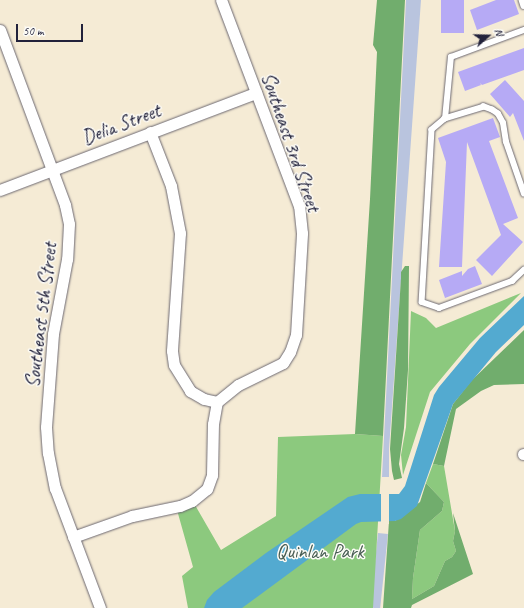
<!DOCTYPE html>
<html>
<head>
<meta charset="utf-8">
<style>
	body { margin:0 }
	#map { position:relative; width:524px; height:608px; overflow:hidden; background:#f5ebd5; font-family:Caveat,sans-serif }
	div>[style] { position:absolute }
	.industrial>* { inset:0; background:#b9c4de; transform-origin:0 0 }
	.green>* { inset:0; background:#8cc97e }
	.forest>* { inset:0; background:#71ad6d }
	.water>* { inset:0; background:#53aad0 }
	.pier>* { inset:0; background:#f5ebd5; transform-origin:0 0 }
	.building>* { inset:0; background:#b6aaf5; transform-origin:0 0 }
	.roads { filter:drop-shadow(0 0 1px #6c6871) drop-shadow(0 0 1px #6c6871) }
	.lane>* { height:5.5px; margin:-2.75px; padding:0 2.75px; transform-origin:2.75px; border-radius:2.75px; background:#fff }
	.street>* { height:11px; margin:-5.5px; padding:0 5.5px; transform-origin:5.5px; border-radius:5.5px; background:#fff }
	span { translate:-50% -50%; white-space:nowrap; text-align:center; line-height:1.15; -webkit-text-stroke:3px #fdfcf7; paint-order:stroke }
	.street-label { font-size:20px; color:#22223b }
	.park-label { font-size:20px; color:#475c52 }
	.north { position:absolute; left:468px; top:16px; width:40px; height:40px; -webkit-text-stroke:3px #fdfcf7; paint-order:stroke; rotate:70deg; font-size:11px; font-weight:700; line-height:16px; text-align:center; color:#22223b }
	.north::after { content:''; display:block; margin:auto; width:14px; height:18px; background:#22223b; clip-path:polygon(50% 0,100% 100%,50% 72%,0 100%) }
	.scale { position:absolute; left:16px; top:24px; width:67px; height:18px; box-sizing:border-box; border:2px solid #22223b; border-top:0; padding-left:5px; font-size:12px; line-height:14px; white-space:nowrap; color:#22223b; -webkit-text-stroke:3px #fdfcf7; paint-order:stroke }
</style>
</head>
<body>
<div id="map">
	<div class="industrial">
		<div style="clip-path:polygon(406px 0,421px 0,389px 449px,389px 477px,382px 477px)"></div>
		<div style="left:378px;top:533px;width:10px;height:75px;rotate:6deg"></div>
	</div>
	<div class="green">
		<div style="clip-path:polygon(521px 293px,470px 344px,430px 392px,403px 475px,401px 455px,406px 427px,411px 311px,426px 318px,436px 328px)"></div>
		<div style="clip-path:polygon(355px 434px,383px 436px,373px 608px,188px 608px,182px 576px,193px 567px,177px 510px,195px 505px,221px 550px,276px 516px,278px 437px)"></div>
		<div style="clip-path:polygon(433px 464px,444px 466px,455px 531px,453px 541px,456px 551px,452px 557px,445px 561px,434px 586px,412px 599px,413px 578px,420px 530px,442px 511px,444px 502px,426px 483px)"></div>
	</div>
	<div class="forest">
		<div style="clip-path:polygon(377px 0,405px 0,383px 436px,355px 434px,370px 199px,377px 52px,373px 45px)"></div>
		<div style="clip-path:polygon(405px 266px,409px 266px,408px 370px,404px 428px,399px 464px,402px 478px,394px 480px,392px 471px,390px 449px,401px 278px,401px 272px)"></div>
		<div style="clip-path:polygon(524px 330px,524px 384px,494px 385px,481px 391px,456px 409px,444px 466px,433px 464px,453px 404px,471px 381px)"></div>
		<div style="clip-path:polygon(426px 483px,444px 502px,442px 511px,420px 530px,413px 578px,412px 599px,434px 586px,445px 561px,452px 557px,456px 551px,453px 541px,455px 531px,453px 513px,473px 574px,412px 605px,411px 608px,383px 608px,389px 521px,395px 521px,420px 502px)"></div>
	</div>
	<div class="water">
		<div style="clip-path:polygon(524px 296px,524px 325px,496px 352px,453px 404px,417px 506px,401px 519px,395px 521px,361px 522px,356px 524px,242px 608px,204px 608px,207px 600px,214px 592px,266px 553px,348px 497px,360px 494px,399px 494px,405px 486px,434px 395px,439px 387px,480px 338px)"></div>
	</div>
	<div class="pier">
		<div style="left:381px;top:492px;width:8px;height:32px"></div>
	</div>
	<div class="building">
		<div style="left:441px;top:0;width:23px;height:33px"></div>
		<div style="clip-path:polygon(496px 0,514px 0,519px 14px,477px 30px,470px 10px)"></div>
		<div style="clip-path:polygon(524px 48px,524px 70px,482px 85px,480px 83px,481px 85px,465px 91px,458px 72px)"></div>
		<div style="clip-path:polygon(505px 80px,524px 101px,524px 141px,513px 113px,510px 117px,490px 94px)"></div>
		<div style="clip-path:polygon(493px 118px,500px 137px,489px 141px,518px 218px,503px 224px,523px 242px,492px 276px,476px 260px,501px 235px,467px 142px,462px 267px,439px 267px,446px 162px,438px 138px)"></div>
		<div style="clip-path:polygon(475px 266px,482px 284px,445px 298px,439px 280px,462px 271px,462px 276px,468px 269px)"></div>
	</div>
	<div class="roads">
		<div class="lane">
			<div style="left:522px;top:0;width:6px;rotate:72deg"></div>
			<div style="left:445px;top:119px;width:62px;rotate:-84.5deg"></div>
			<div style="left:451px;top:57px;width:78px;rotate:-20.3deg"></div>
			<div style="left:524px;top:194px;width:55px;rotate:-109.1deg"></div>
			<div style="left:506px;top:142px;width:19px;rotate:-99deg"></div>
			<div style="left:503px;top:123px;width:10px;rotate:-119deg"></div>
			<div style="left:498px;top:114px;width:7px;rotate:-146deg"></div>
			<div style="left:492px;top:110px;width:9px;rotate:-159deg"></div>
			<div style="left:484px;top:107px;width:41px;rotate:162.9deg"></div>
			<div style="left:445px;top:119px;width:17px;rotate:140deg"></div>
			<div style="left:432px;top:130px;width:172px;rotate:93.3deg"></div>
			<div style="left:422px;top:302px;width:18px;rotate:19deg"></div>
			<div style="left:439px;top:308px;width:78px;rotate:-20.3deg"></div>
			<div style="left:512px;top:281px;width:16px;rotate:-43deg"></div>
		</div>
		<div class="street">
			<div style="left:0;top:30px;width:187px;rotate:69.6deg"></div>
			<div style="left:65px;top:205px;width:19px;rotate:78deg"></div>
			<div style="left:69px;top:224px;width:35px;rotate:93deg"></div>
			<div style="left:67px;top:259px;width:76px;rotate:100.6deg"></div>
			<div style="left:53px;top:334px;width:93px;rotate:94.3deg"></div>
			<div style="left:46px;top:427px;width:26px;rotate:86deg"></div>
			<div style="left:48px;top:453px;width:36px;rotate:79deg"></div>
			<div style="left:55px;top:488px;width:128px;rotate:69.4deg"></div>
			<div style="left:150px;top:132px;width:58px;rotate:68.7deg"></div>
			<div style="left:171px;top:186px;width:48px;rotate:79.2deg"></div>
			<div style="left:180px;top:233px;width:118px;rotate:93.9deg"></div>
			<div style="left:172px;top:351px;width:14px;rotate:82deg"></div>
			<div style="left:174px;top:365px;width:31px;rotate:58deg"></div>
			<div style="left:190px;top:391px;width:16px;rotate:30deg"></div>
			<div style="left:204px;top:399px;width:13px;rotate:13deg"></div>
			<div style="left:0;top:190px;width:274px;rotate:-20.8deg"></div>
			<div style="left:217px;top:402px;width:27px;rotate:-39deg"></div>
			<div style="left:238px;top:385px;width:50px;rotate:-26.1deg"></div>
			<div style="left:283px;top:363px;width:13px;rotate:-58deg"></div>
			<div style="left:290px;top:352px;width:18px;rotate:-71deg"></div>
			<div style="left:296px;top:335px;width:102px;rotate:-86.6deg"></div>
			<div style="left:302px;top:233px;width:27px;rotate:-96deg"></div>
			<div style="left:299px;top:206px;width:220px;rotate:-110.7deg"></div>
			<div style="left:523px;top:454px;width:1px"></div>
			<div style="left:73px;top:537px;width:63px;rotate:-19.6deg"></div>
			<div style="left:132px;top:516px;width:49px;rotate:-11.8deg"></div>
			<div style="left:180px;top:506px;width:13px;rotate:-23deg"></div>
			<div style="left:192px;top:501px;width:19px;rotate:-39deg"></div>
			<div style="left:207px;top:489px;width:15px;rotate:-70deg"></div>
			<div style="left:212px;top:475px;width:51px;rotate:-88.9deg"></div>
			<div style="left:213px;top:424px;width:22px;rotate:-80deg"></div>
		</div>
	</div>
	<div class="street-label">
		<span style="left:121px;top:124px;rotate:-21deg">Delia Street</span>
		<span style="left:291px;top:142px;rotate:71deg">Southeast 3rd Street</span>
		<span style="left:41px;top:315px;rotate:-83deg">Southeast 5th Street</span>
	</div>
	<div class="park-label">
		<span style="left:320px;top:551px">Quinlan Park</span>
	</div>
	<div class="north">N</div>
	<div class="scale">50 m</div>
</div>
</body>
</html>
